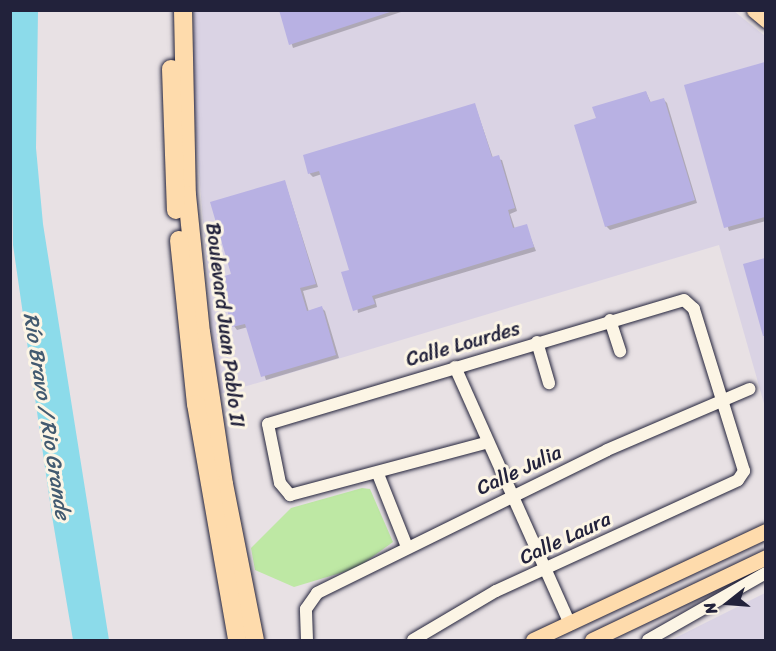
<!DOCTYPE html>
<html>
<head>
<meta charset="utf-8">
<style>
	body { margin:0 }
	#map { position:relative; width:776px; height:651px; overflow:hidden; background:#e8e1e4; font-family:Sriracha,sans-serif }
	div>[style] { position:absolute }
	.built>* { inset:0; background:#dad3e4 }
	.green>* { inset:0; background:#bee8a4 }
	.water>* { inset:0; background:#8cdbea }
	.shadow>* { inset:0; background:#0003 }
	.building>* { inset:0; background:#b8b1e3 }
	.roads { filter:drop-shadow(0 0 2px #22223b) drop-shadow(0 0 2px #22223b) }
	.minor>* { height:12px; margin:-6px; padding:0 6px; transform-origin:6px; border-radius:6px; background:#fcf5e5 }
	.major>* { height:15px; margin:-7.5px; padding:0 7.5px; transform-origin:7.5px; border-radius:7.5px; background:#fedbac }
	.highway>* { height:18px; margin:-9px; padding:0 9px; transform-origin:9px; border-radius:9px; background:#fedbac }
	span { translate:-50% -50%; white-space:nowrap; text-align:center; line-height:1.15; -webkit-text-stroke:6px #fcf5e5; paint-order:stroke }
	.street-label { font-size:20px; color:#22223b }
	.water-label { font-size:21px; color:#425a70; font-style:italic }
	.frame { position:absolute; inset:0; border:12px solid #22223b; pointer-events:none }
	.north { position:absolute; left:698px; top:573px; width:60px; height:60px; -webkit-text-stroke:4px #fcf5e5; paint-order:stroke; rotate:253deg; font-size:16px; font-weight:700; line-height:24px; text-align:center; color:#22223b }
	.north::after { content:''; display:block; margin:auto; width:21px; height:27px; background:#22223b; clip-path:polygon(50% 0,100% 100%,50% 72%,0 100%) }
</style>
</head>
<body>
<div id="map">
	<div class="built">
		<div style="clip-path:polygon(194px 11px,734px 11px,765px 36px,765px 407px,719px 245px,217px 395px,193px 98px)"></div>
		<div style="clip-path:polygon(765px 593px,765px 640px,671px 640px)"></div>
	</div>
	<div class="green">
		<div style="clip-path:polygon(362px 488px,370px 489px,393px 542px,357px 568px,294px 587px,255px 570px,251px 548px,291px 508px)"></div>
	</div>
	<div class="water">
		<div style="clip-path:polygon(10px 11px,38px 11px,36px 148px,43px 224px,109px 640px,73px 640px,52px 516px,13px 245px)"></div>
	</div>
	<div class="shadow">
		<div style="clip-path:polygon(281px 10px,400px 10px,401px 12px,293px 48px)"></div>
		<div style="clip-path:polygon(766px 63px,766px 221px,729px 231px,686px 86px)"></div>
		<div style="clip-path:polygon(646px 92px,651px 103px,663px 99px,667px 103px,697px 203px,610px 230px,606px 226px,598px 119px)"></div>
		<div style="clip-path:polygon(475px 105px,493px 158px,502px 160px,517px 211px,510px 214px,515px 229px,526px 226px,536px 251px,375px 299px,377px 307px,358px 313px,351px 271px,322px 174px,313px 177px,310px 174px,304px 156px)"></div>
		<div style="clip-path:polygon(285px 182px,318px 287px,303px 291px,309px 312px,322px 308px,325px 311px,339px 358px,266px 380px,248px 327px,237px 330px,234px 326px,233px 275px)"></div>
		<div style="clip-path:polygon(766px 259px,766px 338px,745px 265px)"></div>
	</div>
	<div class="building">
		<div style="clip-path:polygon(279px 10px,389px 10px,390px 12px,289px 45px)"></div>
		<div style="clip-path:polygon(765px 62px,765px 217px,724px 228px,684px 85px)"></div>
		<div style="clip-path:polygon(646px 91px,650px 102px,664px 98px,695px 200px,605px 227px,574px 125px,596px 118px,592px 107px)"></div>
		<div style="clip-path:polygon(475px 103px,492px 157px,499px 155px,515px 208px,508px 210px,513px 228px,527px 224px,534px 247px,372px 296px,375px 304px,353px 311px,341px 272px,349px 270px,319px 171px,308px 174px,303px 155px)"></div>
		<div style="clip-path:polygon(285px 180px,316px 284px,300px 288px,307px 311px,322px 306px,336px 355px,261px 377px,245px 324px,232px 327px,218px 278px,231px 274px,210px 202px)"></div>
		<div style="clip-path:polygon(765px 258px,765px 336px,763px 336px,743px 264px)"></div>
	</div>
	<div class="roads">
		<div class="minor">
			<div style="left:610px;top:320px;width:33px;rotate:72deg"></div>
			<div style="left:537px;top:342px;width:43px;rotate:73.7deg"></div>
			<div style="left:455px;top:367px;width:282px;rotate:65.9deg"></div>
			<div style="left:378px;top:474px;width:79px;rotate:68.3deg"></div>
			<div style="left:307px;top:640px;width:31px;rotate:-92deg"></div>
			<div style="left:306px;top:609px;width:19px;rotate:-55deg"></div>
			<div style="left:317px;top:593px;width:323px;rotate:-26.2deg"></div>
			<div style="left:607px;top:450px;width:155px;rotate:-23.2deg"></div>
			<div style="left:413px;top:640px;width:96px;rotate:-30.6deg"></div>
			<div style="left:496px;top:591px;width:266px;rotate:-24.6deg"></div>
			<div style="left:738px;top:480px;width:11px;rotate:-56deg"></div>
			<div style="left:744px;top:471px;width:170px;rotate:-107.2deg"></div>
			<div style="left:694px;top:309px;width:13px;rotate:-138deg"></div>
			<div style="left:684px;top:300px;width:434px;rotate:163.4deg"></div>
			<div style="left:268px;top:424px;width:60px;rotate:78.5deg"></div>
			<div style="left:280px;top:483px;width:16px;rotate:50deg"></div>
			<div style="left:290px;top:495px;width:203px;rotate:-14.9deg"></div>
			<div style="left:648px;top:640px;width:136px;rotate:-29.6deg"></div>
		</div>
		<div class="major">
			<div style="left:754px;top:10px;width:16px;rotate:40deg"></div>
			<div style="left:533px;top:640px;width:257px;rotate:-25.1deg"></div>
			<div style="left:592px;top:640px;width:193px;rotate:-25.5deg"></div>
		</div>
		<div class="highway">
			<div style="left:183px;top:10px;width:185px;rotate:88.8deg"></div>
			<div style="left:187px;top:195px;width:138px;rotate:84.2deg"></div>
			<div style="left:201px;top:332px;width:154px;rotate:81.4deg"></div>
			<div style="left:224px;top:484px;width:159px;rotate:78.8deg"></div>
			<div style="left:171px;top:69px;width:141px;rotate:88deg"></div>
			<div style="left:179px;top:240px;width:165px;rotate:84.1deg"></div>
			<div style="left:196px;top:404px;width:240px;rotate:80.1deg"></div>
		</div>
	</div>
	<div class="street-label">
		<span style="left:225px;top:325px;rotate:83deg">Boulevard Juan Pablo II</span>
		<span style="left:463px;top:344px;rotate:-16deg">Calle Lourdes</span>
		<span style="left:519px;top:470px;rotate:-25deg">Calle Julia</span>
		<span style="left:565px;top:538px;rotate:-25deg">Calle Laura</span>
	</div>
	<div class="water-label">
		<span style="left:47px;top:416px;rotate:81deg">Río Bravo / Rio Grande</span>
	</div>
	<div class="frame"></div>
	<div class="north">N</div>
</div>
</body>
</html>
